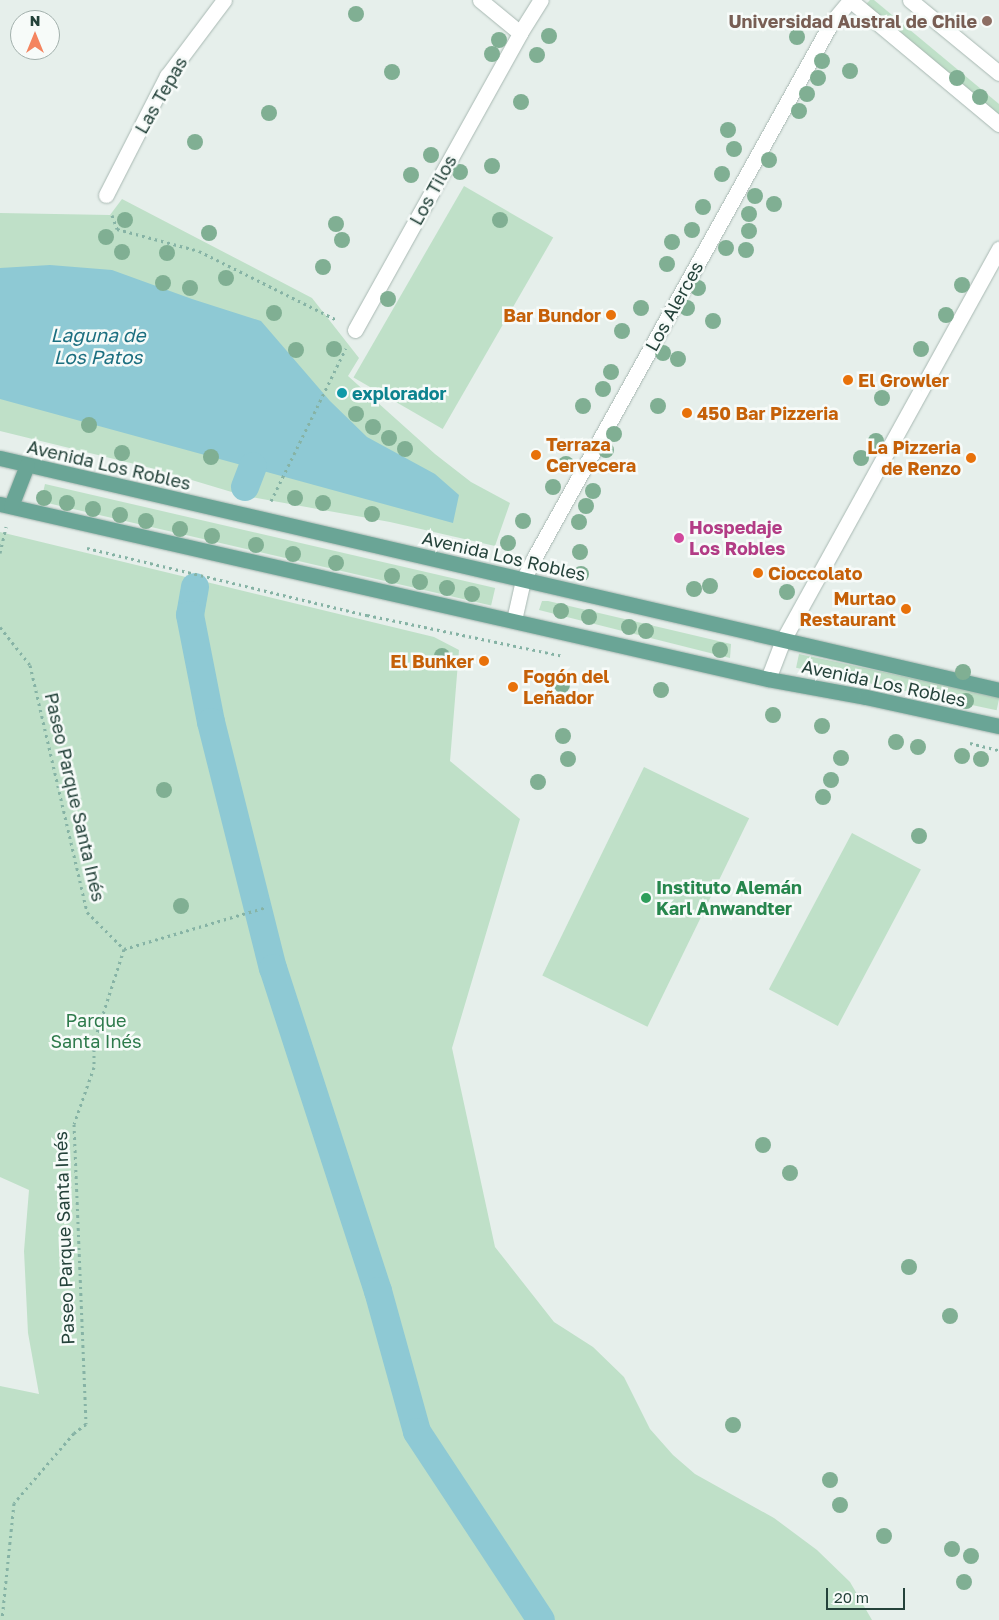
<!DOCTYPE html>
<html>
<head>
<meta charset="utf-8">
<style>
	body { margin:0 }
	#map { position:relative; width:999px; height:1620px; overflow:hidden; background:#e6efeb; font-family:"Golos Text",sans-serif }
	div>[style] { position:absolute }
	.green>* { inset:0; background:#bfe0c8; transform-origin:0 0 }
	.water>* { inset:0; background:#8ec9d4 }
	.canal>* { height:28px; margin:-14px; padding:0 14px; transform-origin:14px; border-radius:14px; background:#8ec9d4 }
	.path>* { height:3px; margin-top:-1.5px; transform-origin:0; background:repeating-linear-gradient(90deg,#86b3a5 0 2.5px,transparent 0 6.5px) }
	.roads { filter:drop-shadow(0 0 1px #a8b8b2) drop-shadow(0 0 1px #a8b8b2) }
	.street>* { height:15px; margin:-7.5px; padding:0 7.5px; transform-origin:7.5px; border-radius:7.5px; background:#fff }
	.secondary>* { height:15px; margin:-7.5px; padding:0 7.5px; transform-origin:7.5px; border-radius:7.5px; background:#fff }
	.primary>* { height:15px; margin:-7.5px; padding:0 7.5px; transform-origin:7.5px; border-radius:7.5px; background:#6aa596 }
	.trees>* { width:16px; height:16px; margin:-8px; border-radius:50%; background:#80af93 }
	.dots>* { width:14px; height:14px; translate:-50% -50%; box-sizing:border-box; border:2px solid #f7fbf9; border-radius:50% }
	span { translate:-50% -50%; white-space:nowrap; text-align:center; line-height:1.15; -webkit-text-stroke:5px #f7fbf9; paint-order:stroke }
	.education-label { font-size:18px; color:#785e54; font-weight:700 }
	.right { translate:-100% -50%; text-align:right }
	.street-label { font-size:18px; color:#24423a }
	.food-label { font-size:18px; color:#c56008; font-weight:700 }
	.left { translate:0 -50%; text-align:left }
	.culture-label { font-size:18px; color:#0d838f; font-weight:700 }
	.hotel-label { font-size:18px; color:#b23c85; font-weight:700 }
	.leisure-label { font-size:18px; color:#27864d; font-weight:700 }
	.park-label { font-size:18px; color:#2d7a4b }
	.water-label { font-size:19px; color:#1c6f80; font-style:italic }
	.north { position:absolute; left:10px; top:10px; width:50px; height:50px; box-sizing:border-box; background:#f7fbf9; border:1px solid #a3b1ad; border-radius:50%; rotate:0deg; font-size:14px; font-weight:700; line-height:20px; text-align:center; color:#24423a }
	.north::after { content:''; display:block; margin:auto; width:18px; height:22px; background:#f4845f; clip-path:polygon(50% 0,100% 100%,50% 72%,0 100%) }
	.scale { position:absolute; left:826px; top:1588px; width:79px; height:22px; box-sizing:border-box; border:2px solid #24423a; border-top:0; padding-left:6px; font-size:15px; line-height:18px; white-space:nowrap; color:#24423a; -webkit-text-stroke:4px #f7fbf9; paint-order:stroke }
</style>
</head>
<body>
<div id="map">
	<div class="green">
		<div style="clip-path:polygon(870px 0,874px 0,999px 104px,999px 124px,860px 11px)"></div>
		<div style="left:464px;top:186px;width:103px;height:221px;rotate:30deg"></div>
		<div style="clip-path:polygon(122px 199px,312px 298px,359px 358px,348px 376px,435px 454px,471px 482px,510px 503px,495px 546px,390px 522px,245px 496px,155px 469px,0 431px,0 213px,110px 215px)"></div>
		<div style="left:45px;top:484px;width:462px;height:18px;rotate:13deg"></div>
		<div style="clip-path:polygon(0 532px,434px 637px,459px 650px,450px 761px,520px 819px,452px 1048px,495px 1247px,554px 1322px,593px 1347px,624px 1377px,650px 1429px,673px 1455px,695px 1474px,774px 1518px,817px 1550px,850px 1582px,872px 1620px,0 1620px,0 1386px,39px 1394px,28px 1333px,24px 1251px,29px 1190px,0 1177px)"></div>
		<div style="clip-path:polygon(542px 601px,548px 601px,731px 644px,730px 658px,539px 610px)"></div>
		<div style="left:799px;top:654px;width:205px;height:14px;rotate:12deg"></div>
		<div style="left:644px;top:767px;width:117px;height:232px;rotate:26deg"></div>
		<div style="left:852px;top:833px;width:78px;height:177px;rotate:28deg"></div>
	</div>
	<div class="water">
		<div style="clip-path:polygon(50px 265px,112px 270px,192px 299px,261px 321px,330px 401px,367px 437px,435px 474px,459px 495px,453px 523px,0 399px,0 268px)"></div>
	</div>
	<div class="canal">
		<div style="left:245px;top:487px;width:22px;rotate:-69deg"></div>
		<div style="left:195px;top:587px;width:28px;rotate:100deg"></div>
		<div style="left:190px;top:615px;width:109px;rotate:78.9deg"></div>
		<div style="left:211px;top:722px;width:254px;rotate:75.9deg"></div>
		<div style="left:273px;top:968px;width:340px;rotate:72deg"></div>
		<div style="left:378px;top:1291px;width:146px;rotate:74.5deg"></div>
		<div style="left:417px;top:1432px;width:225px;rotate:56.6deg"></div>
	</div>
	<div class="path">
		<div style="left:112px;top:215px;width:15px;rotate:70deg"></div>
		<div style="left:117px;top:229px;width:85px;rotate:15deg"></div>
		<div style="left:199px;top:251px;width:154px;rotate:26.6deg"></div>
		<div style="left:271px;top:501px;width:170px;rotate:-63.9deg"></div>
		<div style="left:87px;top:548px;width:288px;rotate:13.5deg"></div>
		<div style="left:367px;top:615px;width:200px;rotate:11.8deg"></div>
		<div style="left:0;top:553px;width:27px;rotate:-77deg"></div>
		<div style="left:0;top:627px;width:48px;rotate:51.7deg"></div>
		<div style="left:30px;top:665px;width:253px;rotate:77deg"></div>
		<div style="left:87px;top:912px;width:52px;rotate:45deg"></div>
		<div style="left:124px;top:949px;width:98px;rotate:107.9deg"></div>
		<div style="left:94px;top:1042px;width:25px;rotate:90deg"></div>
		<div style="left:94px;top:1067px;width:60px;rotate:109.3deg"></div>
		<div style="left:74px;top:1124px;width:300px;rotate:87.7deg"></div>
		<div style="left:86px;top:1424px;width:15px;rotate:143deg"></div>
		<div style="left:74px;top:1433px;width:92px;rotate:130.6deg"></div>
		<div style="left:14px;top:1503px;width:118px;rotate:95.9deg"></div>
		<div style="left:970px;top:743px;width:30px;rotate:14deg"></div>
		<div style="left:124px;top:949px;width:149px;rotate:-16.4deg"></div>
	</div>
	<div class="roads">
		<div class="street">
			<div style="left:480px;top:0;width:52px;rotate:39.5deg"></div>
			<div style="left:106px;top:195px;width:134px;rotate:-62.9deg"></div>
			<div style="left:167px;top:76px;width:95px;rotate:-53.1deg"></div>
			<div style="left:355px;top:330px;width:340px;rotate:-60.9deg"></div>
			<div style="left:520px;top:33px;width:39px;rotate:-58deg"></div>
			<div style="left:514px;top:620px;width:41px;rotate:-77.3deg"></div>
			<div style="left:523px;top:580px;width:25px;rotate:-63deg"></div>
			<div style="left:534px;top:558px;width:612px;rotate:-60.96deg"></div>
			<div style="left:831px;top:23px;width:30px;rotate:-50deg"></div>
			<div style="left:768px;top:679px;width:42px;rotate:-69deg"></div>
			<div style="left:783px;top:640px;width:447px;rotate:-61.1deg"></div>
		</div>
		<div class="secondary">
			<div style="left:850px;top:0;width:194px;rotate:39.8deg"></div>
			<div style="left:910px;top:0;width:115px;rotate:39.4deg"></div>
		</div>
		<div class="primary">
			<div style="left:0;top:458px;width:1026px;rotate:13.07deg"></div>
			<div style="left:0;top:504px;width:788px;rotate:12.84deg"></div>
			<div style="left:768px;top:679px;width:100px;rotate:10.4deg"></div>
			<div style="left:866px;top:697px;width:136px;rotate:12.3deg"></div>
			<div style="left:11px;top:506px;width:44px;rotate:-68.7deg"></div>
		</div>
	</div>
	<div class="trees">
		<div style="left:356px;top:14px"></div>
		<div style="left:549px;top:36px"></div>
		<div style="left:797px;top:37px"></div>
		<div style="left:499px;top:40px"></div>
		<div style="left:492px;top:54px"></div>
		<div style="left:537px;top:55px"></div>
		<div style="left:822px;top:61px"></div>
		<div style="left:850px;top:71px"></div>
		<div style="left:392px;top:72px"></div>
		<div style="left:818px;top:78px"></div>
		<div style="left:957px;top:78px"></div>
		<div style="left:807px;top:94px"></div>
		<div style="left:980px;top:97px"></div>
		<div style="left:521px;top:102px"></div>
		<div style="left:799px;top:111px"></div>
		<div style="left:269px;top:113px"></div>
		<div style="left:728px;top:130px"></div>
		<div style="left:195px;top:142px"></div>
		<div style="left:734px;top:149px"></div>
		<div style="left:431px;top:155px"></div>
		<div style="left:769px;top:160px"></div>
		<div style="left:492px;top:166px"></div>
		<div style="left:460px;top:172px"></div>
		<div style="left:722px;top:174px"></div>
		<div style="left:411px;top:175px"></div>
		<div style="left:755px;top:196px"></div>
		<div style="left:774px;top:204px"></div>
		<div style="left:703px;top:207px"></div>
		<div style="left:749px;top:214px"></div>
		<div style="left:125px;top:220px"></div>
		<div style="left:500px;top:220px"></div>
		<div style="left:336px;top:224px"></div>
		<div style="left:692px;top:230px"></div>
		<div style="left:749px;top:231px"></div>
		<div style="left:209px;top:233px"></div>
		<div style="left:106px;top:237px"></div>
		<div style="left:342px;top:240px"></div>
		<div style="left:672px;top:242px"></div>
		<div style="left:726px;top:248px"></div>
		<div style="left:746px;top:250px"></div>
		<div style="left:122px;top:252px"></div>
		<div style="left:167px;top:253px"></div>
		<div style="left:667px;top:264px"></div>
		<div style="left:323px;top:267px"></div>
		<div style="left:226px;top:278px"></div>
		<div style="left:163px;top:283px"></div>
		<div style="left:962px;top:285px"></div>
		<div style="left:190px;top:288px"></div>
		<div style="left:698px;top:288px"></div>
		<div style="left:388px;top:299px"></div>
		<div style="left:641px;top:308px"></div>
		<div style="left:687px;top:308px"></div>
		<div style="left:274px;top:313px"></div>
		<div style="left:946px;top:315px"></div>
		<div style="left:713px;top:321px"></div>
		<div style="left:622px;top:331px"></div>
		<div style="left:334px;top:349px"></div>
		<div style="left:921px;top:349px"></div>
		<div style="left:296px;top:350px"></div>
		<div style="left:663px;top:353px"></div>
		<div style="left:678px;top:359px"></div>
		<div style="left:611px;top:372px"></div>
		<div style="left:603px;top:389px"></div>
		<div style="left:882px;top:398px"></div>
		<div style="left:583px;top:406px"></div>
		<div style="left:658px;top:406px"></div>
		<div style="left:356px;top:414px"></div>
		<div style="left:89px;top:425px"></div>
		<div style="left:373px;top:427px"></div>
		<div style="left:614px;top:434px"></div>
		<div style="left:389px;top:438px"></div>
		<div style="left:876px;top:441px"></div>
		<div style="left:405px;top:449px"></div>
		<div style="left:606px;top:450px"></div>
		<div style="left:122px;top:453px"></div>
		<div style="left:211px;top:457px"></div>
		<div style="left:861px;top:458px"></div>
		<div style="left:566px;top:464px"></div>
		<div style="left:553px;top:487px"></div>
		<div style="left:593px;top:491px"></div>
		<div style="left:44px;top:498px"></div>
		<div style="left:295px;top:498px"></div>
		<div style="left:67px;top:503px"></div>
		<div style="left:323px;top:503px"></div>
		<div style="left:586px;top:506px"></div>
		<div style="left:93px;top:509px"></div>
		<div style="left:372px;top:514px"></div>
		<div style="left:120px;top:515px"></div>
		<div style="left:146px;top:521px"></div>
		<div style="left:523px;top:521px"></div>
		<div style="left:579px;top:522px"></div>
		<div style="left:180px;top:529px"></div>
		<div style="left:212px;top:536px"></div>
		<div style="left:508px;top:543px"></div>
		<div style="left:256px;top:545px"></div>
		<div style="left:580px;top:552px"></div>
		<div style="left:293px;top:554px"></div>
		<div style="left:336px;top:563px"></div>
		<div style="left:581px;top:574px"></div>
		<div style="left:392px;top:576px"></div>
		<div style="left:420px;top:582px"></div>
		<div style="left:710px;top:586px"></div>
		<div style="left:447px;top:588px"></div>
		<div style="left:694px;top:589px"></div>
		<div style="left:787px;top:592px"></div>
		<div style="left:472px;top:594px"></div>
		<div style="left:561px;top:611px"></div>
		<div style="left:589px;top:617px"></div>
		<div style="left:629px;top:627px"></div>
		<div style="left:646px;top:631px"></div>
		<div style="left:720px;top:650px"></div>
		<div style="left:442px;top:656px"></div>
		<div style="left:963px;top:672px"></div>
		<div style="left:562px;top:685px"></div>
		<div style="left:661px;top:690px"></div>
		<div style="left:932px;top:694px"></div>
		<div style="left:966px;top:701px"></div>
		<div style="left:773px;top:715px"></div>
		<div style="left:822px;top:726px"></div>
		<div style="left:563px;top:736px"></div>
		<div style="left:896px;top:742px"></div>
		<div style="left:918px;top:747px"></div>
		<div style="left:962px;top:756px"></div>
		<div style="left:841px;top:758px"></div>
		<div style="left:568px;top:759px"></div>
		<div style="left:981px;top:759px"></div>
		<div style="left:831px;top:780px"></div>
		<div style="left:538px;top:782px"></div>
		<div style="left:164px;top:790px"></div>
		<div style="left:823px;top:797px"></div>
		<div style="left:919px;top:836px"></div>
		<div style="left:181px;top:906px"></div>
		<div style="left:763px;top:1145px"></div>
		<div style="left:790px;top:1173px"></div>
		<div style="left:909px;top:1267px"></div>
		<div style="left:950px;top:1316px"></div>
		<div style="left:733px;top:1425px"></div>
		<div style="left:830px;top:1480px"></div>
		<div style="left:840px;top:1505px"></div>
		<div style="left:884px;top:1536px"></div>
		<div style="left:952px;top:1549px"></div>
		<div style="left:971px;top:1556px"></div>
		<div style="left:964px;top:1582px"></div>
	</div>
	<div class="dots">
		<div style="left:987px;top:21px;background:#8d6e63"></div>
		<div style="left:611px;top:315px;background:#e8710a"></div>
		<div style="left:848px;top:380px;background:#e8710a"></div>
		<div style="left:342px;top:393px;background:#0f9aa8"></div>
		<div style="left:687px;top:413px;background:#e8710a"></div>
		<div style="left:536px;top:455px;background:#e8710a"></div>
		<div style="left:971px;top:458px;background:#e8710a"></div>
		<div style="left:679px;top:538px;background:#d1479c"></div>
		<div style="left:758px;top:573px;background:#e8710a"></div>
		<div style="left:906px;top:609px;background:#e8710a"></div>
		<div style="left:484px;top:661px;background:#e8710a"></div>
		<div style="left:513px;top:687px;background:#e8710a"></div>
		<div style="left:646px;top:898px;background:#2e9e5b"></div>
	</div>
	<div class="education-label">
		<span class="right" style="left:977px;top:21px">Universidad Austral de Chile</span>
	</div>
	<div class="street-label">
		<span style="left:161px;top:95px;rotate:-60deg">Las Tepas</span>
		<span style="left:433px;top:190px;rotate:-61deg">Los Tilos</span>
		<span style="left:674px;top:306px;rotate:-61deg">Los Alerces</span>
		<span style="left:109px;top:465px;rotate:13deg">Avenida Los Robles</span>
		<span style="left:504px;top:556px;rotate:13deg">Avenida Los Robles</span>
		<span style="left:884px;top:683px;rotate:12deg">Avenida Los Robles</span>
		<span style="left:75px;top:797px;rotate:77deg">Paseo Parque Santa Inés</span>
		<span style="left:64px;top:1238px;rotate:-92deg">Paseo Parque Santa Inés</span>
	</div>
	<div class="food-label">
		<span class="right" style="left:601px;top:315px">Bar Bundor</span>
		<span class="left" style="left:858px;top:380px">El Growler</span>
		<span class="left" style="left:697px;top:413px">450 Bar Pizzeria</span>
		<span class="left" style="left:546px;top:455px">Terraza<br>Cervecera</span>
		<span class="right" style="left:961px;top:458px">La Pizzeria<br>de Renzo</span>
		<span class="left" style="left:768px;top:573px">Cioccolato</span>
		<span class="right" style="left:896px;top:609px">Murtao<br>Restaurant</span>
		<span class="right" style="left:474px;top:661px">El Bunker</span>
		<span class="left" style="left:523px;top:687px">Fogón del<br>Leñador</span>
	</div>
	<div class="culture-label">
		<span class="left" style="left:352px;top:393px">explorador</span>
	</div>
	<div class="hotel-label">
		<span class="left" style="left:689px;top:538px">Hospedaje<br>Los Robles</span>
	</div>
	<div class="leisure-label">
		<span class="left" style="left:656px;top:898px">Instituto Alemán<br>Karl Anwandter</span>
	</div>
	<div class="park-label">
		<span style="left:96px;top:1031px">Parque<br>Santa Inés</span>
	</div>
	<div class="water-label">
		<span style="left:98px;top:346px">Laguna de<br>Los Patos</span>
	</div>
	<div class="north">N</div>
	<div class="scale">20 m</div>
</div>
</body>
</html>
